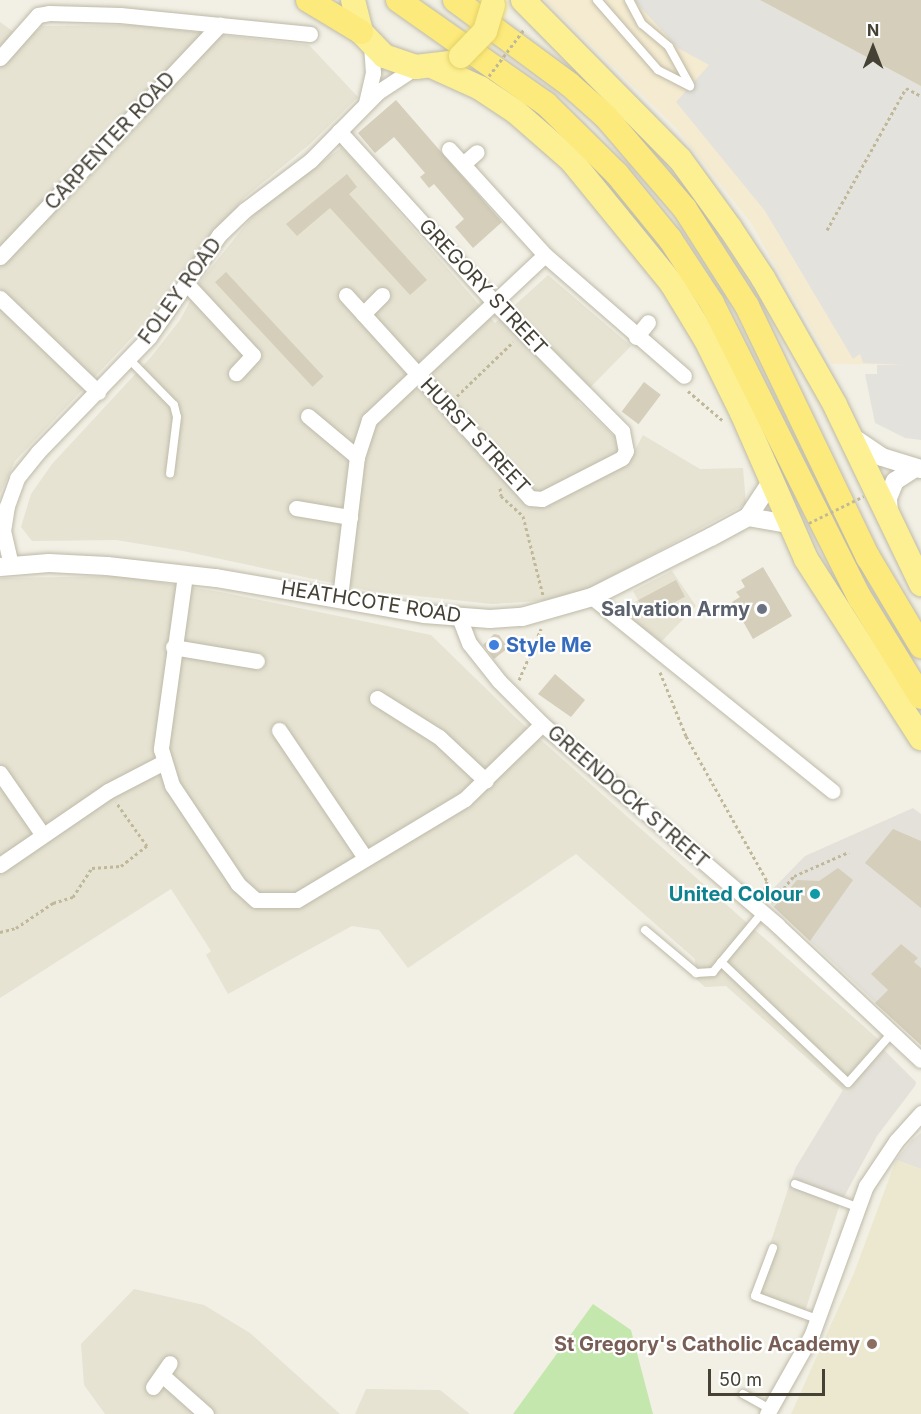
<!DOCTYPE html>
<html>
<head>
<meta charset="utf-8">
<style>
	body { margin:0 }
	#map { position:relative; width:921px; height:1414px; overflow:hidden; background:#f2f0e5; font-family:Inter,sans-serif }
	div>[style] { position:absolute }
	.residential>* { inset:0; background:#e6e3d3; transform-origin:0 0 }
	.commercial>* { inset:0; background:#f5ebd0 }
	.industrial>* { inset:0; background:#e4e1da }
	.education>* { inset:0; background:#ece8cf }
	.green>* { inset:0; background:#c4e7ad }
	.parking>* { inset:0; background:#e3e2dd }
	.building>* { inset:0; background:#d4ceba; transform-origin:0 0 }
	.path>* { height:3px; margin-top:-1.5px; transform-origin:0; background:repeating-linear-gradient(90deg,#bfb899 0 3px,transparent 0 6px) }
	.roads { filter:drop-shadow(0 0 2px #bebaa8) drop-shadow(0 0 2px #bebaa8) }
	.service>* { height:8px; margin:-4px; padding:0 4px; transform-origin:4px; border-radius:4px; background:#fff }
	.minor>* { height:15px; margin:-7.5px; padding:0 7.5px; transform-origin:7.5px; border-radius:7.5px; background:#fff }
	.tertiary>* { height:18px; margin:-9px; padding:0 9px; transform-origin:9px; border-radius:9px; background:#fff }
	.primary>* { height:24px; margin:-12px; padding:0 12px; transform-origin:12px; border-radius:12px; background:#fdf093 }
	.trunk>* { height:24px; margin:-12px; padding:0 12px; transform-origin:12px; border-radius:12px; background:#fdea7c }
	.path-bridge>* { height:3px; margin-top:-1.5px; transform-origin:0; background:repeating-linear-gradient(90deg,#bfb899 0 3px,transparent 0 6px) }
	.bridges { filter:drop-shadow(0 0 2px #e3d163) drop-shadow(0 0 2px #e3d163) }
	.primary-bridge>* { height:24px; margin:-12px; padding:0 12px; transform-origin:12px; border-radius:12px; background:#fdf093 }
	.dots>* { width:16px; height:16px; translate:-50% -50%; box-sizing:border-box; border:3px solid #fff; border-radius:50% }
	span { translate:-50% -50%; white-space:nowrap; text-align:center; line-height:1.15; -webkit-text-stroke:4.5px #fff; paint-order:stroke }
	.street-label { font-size:20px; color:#454135 }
	.worship-label { font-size:20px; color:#5b616d; font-weight:700 }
	.right { translate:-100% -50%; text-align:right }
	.shop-label { font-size:20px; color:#366cbe; font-weight:700 }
	.left { translate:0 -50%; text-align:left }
	.culture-label { font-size:20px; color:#0d838f; font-weight:700 }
	.education-label { font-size:20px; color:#785e54; font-weight:700 }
	.north { position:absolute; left:843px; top:18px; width:60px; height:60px; -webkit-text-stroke:4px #fff; paint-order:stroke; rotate:0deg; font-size:16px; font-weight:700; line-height:24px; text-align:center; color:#454135 }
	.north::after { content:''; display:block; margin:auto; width:21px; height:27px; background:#454135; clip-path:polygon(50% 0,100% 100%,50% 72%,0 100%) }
	.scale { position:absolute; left:708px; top:1369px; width:117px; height:27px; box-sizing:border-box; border:3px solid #454135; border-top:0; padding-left:8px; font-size:18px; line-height:21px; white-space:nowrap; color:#454135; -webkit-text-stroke:4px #fff; paint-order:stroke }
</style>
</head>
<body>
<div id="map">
	<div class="residential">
		<div style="clip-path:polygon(0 22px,25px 40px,42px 26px,134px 25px,309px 45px,358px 97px,310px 144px,244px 198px,141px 328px,15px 461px,0 494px)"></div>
		<div style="clip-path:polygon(342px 147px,495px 323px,548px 275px,631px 346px,577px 401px,633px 454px,643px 435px,700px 469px,743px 468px,746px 504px,586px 590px,553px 600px,492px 604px,370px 591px,183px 551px,116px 540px,32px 541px,21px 527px,31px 494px,52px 464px,151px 357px,180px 320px,202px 279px,256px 212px)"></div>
		<div style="clip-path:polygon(672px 571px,696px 606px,661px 642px,624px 615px,627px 606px,638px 600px,633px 591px)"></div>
		<div style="clip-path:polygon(121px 576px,226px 593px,431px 635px,515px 717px,887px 1047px,846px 1093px,726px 986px,705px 987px,696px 979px,695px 959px,576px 854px,408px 968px,379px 930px,352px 926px,228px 994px,206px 955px,211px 951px,171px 889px,0 998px,0 578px)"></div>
		<div style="left:788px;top:1189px;width:54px;height:118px;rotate:18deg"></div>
		<div style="clip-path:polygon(134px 1289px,204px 1305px,250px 1333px,340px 1414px,105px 1414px,84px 1385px,81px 1344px)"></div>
		<div style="clip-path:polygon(366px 1389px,440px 1390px,470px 1414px,355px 1414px)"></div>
	</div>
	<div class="commercial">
		<div style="clip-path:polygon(545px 0,921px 0,921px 365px,832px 364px,751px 223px,676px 128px)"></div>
	</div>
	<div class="industrial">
		<div style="clip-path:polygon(913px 808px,921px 814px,921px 1045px,764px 898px,805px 856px)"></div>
		<div style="clip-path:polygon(884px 1050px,916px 1082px,915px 1086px,877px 1136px,839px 1206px,788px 1189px,796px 1167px,843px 1090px,846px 1093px)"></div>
		<div style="clip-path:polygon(921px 1133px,921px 1169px,896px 1160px,912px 1140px)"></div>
	</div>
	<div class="education">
		<div style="clip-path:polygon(896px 1160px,921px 1169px,921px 1414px,791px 1414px,854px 1273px)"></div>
	</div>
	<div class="green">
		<div style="clip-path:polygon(593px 1304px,631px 1330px,653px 1414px,513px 1414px)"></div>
	</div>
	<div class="parking">
		<div style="clip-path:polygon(634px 0,760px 0,921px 86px,921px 440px,905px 438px,875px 423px,865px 374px,877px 374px,877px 365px,903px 365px,863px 363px,860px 354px,853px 359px,765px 211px,676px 102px,709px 65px,678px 48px)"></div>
	</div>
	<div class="building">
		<div style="clip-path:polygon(760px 0,921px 0,921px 86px)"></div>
		<div style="clip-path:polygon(396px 100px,502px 222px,473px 248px,455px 227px,464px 219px,434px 184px,429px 188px,420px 177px,425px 173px,394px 137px,375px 153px,358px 133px)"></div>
		<div style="clip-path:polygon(347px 174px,357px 187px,349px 194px,427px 280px,410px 295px,330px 208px,297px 236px,286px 224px)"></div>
		<div style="left:226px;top:272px;width:143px;height:15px;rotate:47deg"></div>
		<div style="left:644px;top:382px;width:21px;height:37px;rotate:37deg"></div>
		<div style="clip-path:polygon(763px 567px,792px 616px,753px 639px,732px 602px,740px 597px,736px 592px,745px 587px,741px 580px)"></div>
		<div style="left:676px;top:580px;width:19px;height:43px;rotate:62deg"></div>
		<div style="clip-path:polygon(494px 634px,499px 635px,508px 648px,494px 659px,483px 645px)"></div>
		<div style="clip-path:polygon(555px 674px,585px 700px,571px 717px,538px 694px)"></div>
		<div style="clip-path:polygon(893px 829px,921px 841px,921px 908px,865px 863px)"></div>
		<div style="clip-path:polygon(838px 868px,853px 880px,810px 941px,774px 907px,797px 880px,819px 881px)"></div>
		<div style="clip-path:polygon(901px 944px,918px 958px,914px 962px,921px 968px,921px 1045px,875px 1003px,888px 990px,871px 974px)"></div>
	</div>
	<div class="path">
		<div style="left:827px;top:230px;width:162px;rotate:-60.9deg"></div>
		<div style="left:906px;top:88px;width:17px;rotate:28deg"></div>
		<div style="left:688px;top:391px;width:45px;rotate:40.5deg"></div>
		<div style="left:457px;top:396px;width:78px;rotate:-44deg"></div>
		<div style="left:500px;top:488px;width:8px;rotate:83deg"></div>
		<div style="left:501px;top:496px;width:30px;rotate:42deg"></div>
		<div style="left:523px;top:516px;width:81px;rotate:75.8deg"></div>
		<div style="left:660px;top:672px;width:69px;rotate:67.9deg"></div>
		<div style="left:686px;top:736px;width:166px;rotate:60.8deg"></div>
		<div style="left:767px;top:881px;width:14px;rotate:107deg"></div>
		<div style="left:519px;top:680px;width:56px;rotate:-66.7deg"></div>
		<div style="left:772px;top:902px;width:34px;rotate:-50deg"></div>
		<div style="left:794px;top:876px;width:60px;rotate:-23.6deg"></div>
		<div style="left:0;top:932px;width:16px;rotate:-14deg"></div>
		<div style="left:16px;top:928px;width:45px;rotate:-34deg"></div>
		<div style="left:53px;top:903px;width:21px;rotate:-17deg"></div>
		<div style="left:73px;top:897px;width:35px;rotate:-57deg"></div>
		<div style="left:92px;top:868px;width:29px;rotate:-4deg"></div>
		<div style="left:121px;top:866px;width:33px;rotate:-38deg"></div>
		<div style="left:147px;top:846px;width:54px;rotate:-125.2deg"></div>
	</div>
	<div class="roads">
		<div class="service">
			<div style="left:597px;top:0;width:93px;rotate:48.9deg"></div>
			<div style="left:658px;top:70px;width:36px;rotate:27deg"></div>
			<div style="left:629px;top:0;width:27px;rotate:62deg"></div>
			<div style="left:642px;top:24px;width:35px;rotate:40deg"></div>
			<div style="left:669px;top:47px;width:43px;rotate:61.1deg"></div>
			<div style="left:129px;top:359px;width:64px;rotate:45.6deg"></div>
			<div style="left:174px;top:405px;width:12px;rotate:76deg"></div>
			<div style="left:177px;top:417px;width:57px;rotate:97deg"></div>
			<div style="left:645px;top:930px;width:67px;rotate:40.1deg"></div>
			<div style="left:696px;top:973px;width:17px;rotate:-3deg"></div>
			<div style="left:713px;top:972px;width:77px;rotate:-50.3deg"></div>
			<div style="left:721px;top:962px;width:175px;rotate:43.6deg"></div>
			<div style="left:848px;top:1083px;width:67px;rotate:-48.7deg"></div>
			<div style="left:795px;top:1184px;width:66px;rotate:20.4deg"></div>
			<div style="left:773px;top:1248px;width:51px;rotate:110.6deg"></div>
			<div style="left:755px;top:1296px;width:66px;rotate:20.4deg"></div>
			<div style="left:743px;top:1394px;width:31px;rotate:29deg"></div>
		</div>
		<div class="minor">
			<div style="left:0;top:58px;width:57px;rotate:-48.5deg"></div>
			<div style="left:38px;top:15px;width:11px;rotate:-10deg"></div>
			<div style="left:49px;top:13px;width:71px;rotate:1.6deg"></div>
			<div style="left:120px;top:15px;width:191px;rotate:5.7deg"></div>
			<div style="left:366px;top:103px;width:31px;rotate:-77deg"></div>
			<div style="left:373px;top:73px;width:29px;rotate:-94deg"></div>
			<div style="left:339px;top:131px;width:231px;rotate:47.8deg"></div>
			<div style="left:494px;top:302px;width:182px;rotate:45.2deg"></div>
			<div style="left:622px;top:431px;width:20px;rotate:79deg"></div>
			<div style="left:626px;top:451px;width:8px;rotate:120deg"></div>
			<div style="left:622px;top:458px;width:90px;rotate:152.9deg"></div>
			<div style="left:542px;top:499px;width:12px;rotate:-175deg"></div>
			<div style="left:530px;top:498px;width:274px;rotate:-132.2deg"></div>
			<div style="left:449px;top:149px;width:143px;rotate:47.8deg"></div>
			<div style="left:545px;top:255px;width:184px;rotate:41deg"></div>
			<div style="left:463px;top:164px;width:18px;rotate:-41deg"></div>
			<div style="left:0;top:257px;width:320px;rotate:-46.6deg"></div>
			<div style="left:186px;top:283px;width:98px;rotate:47.1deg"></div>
			<div style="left:253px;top:355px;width:25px;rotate:133deg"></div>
			<div style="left:0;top:298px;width:136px;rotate:43.8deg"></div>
			<div style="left:363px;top:314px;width:27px;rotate:-45deg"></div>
			<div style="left:636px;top:337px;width:19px;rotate:-51deg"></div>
			<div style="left:308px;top:416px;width:64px;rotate:39.9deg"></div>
			<div style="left:296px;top:508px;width:55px;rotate:9.5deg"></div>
			<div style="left:11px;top:565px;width:35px;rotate:-103deg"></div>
			<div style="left:3px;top:531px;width:25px;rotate:-81deg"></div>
			<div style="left:7px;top:506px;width:30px;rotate:-70deg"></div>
			<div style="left:17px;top:478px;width:33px;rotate:-51deg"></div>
			<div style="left:38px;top:452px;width:160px;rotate:-46deg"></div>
			<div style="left:149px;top:337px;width:124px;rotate:-55.5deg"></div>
			<div style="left:219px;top:235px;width:36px;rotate:-44deg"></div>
			<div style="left:245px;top:210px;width:83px;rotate:-37.1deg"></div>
			<div style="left:311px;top:160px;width:95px;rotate:-45.4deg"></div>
			<div style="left:378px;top:92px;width:45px;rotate:-33.3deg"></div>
			<div style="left:185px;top:575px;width:176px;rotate:97.9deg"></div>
			<div style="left:161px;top:749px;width:38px;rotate:73deg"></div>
			<div style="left:172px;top:785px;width:119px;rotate:56.3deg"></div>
			<div style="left:238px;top:884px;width:24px;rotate:42deg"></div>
			<div style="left:256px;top:900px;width:41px"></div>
			<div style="left:297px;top:900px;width:196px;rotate:-31deg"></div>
			<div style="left:465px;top:799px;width:107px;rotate:-44.2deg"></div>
			<div style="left:340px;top:597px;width:141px;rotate:-83.1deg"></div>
			<div style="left:357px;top:457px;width:39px;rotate:-72deg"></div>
			<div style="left:369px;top:420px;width:241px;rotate:-43.2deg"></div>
			<div style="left:592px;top:597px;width:309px;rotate:38.9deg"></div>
			<div style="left:459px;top:617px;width:28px;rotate:69deg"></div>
			<div style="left:469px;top:643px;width:48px;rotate:51.7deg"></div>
			<div style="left:499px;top:681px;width:61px;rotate:45deg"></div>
			<div style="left:542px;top:724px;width:309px;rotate:40.5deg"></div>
			<div style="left:777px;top:925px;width:197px;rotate:43.2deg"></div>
			<div style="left:173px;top:647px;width:85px;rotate:9.5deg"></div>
			<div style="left:377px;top:698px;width:73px;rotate:32.2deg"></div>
			<div style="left:439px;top:737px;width:64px;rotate:43.1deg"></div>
			<div style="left:279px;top:730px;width:152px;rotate:56deg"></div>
			<div style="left:0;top:773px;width:75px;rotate:55.3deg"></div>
			<div style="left:0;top:865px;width:131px;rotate:-34.4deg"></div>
			<div style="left:108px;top:791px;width:63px;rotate:-27.4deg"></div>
			<div style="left:162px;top:1375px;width:59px;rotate:41.6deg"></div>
			<div style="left:153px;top:1387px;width:29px;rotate:-55deg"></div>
			<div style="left:767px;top:1414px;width:92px;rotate:-60.6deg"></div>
			<div style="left:812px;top:1334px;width:158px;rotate:-70deg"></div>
			<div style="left:866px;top:1186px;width:54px;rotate:-56.3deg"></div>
			<div style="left:896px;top:1141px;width:38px;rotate:-48deg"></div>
		</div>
		<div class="tertiary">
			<div style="left:851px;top:436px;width:37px;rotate:34deg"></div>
			<div style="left:882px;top:457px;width:41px;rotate:17.1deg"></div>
			<div style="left:889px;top:514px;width:16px;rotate:-94deg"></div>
			<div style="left:888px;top:498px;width:18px;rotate:-68deg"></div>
			<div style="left:895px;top:481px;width:24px;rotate:-33deg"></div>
			<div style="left:748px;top:517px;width:41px;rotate:9.9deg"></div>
			<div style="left:0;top:567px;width:49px;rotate:-4.7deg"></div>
			<div style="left:49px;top:563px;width:58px;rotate:3deg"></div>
			<div style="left:107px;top:566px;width:110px;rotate:6.3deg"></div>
			<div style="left:216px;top:578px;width:211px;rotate:9.8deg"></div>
			<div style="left:424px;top:614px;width:66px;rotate:4.3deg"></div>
			<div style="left:490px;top:619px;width:32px;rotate:-4deg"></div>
			<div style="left:522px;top:617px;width:73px;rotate:-15.9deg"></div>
			<div style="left:592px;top:597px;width:133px;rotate:-26.8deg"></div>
			<div style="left:711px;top:537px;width:42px;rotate:-28.4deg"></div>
			<div style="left:748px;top:517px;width:42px;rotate:-56.7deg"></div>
		</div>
		<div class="primary">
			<div style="left:353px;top:0;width:33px;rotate:76deg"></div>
			<div style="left:361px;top:32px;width:33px;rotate:46deg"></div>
			<div style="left:384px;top:56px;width:34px;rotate:19deg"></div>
			<div style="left:416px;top:67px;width:32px;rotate:-7deg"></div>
			<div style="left:523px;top:0;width:223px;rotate:45.4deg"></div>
			<div style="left:680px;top:159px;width:85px;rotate:54.1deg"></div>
			<div style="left:730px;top:228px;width:60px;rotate:56.6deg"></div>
			<div style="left:763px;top:278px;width:146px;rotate:60.4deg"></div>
			<div style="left:835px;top:405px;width:199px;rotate:64.3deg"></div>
			<div style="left:434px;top:67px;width:51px;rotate:24.5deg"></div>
			<div style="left:480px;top:88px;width:43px;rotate:33.7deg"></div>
			<div style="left:516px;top:112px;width:73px;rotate:41.1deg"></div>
			<div style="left:571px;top:160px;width:160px;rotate:50.8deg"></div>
			<div style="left:672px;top:284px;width:66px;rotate:58.7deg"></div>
			<div style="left:706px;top:340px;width:81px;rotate:63.7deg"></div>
			<div style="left:742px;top:413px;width:159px;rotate:66.3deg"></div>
			<div style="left:806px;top:559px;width:213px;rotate:57.3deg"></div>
		</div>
		<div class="trunk">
			<div style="left:308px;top:0;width:62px;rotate:31.1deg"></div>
			<div style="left:398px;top:0;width:181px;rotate:35.1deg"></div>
			<div style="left:546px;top:104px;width:100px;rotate:44.6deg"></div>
			<div style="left:617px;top:174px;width:84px;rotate:50.8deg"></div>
			<div style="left:670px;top:239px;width:77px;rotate:56.7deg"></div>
			<div style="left:712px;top:303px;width:330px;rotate:63.4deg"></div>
			<div style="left:860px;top:598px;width:116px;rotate:58.4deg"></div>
			<div style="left:455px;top:0;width:142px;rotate:36.4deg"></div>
			<div style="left:569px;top:84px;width:50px;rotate:41.7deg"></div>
			<div style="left:606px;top:117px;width:121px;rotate:49.3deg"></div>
			<div style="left:685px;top:209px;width:115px;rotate:57.4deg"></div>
			<div style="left:747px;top:306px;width:279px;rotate:64.3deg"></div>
			<div style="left:868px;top:557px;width:104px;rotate:59.2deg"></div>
		</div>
	</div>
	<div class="path-bridge">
		<div style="left:489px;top:76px;width:60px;rotate:-53.1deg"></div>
		<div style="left:809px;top:523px;width:61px;rotate:-26.1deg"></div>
	</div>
	<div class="bridges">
		<div class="primary-bridge">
			<div style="left:461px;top:56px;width:35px;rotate:-46deg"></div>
			<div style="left:485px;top:31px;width:27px;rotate:-73deg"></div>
		</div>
	</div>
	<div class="dots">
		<div style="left:762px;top:609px;background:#6b7280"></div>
		<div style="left:494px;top:645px;background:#3f7fe0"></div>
		<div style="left:815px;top:894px;background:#0f9aa8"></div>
		<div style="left:872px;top:1344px;background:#8d6e63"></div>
	</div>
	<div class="street-label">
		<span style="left:110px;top:141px;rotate:-47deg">CARPENTER ROAD</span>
		<span style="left:483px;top:287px;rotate:47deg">GREGORY STREET</span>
		<span style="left:180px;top:291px;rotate:-54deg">FOLEY ROAD</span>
		<span style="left:475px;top:436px;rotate:47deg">HURST STREET</span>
		<span style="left:371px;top:602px;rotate:9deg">HEATHCOTE ROAD</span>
		<span style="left:628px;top:797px;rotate:41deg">GREENDOCK STREET</span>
	</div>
	<div class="worship-label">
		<span class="right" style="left:750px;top:609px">Salvation Army</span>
	</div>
	<div class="shop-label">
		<span class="left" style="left:506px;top:645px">Style Me</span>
	</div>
	<div class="culture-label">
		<span class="right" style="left:803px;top:894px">United Colour</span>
	</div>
	<div class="education-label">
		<span class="right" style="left:860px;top:1344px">St Gregory's Catholic Academy</span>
	</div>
	<div class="north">N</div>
	<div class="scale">50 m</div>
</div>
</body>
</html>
